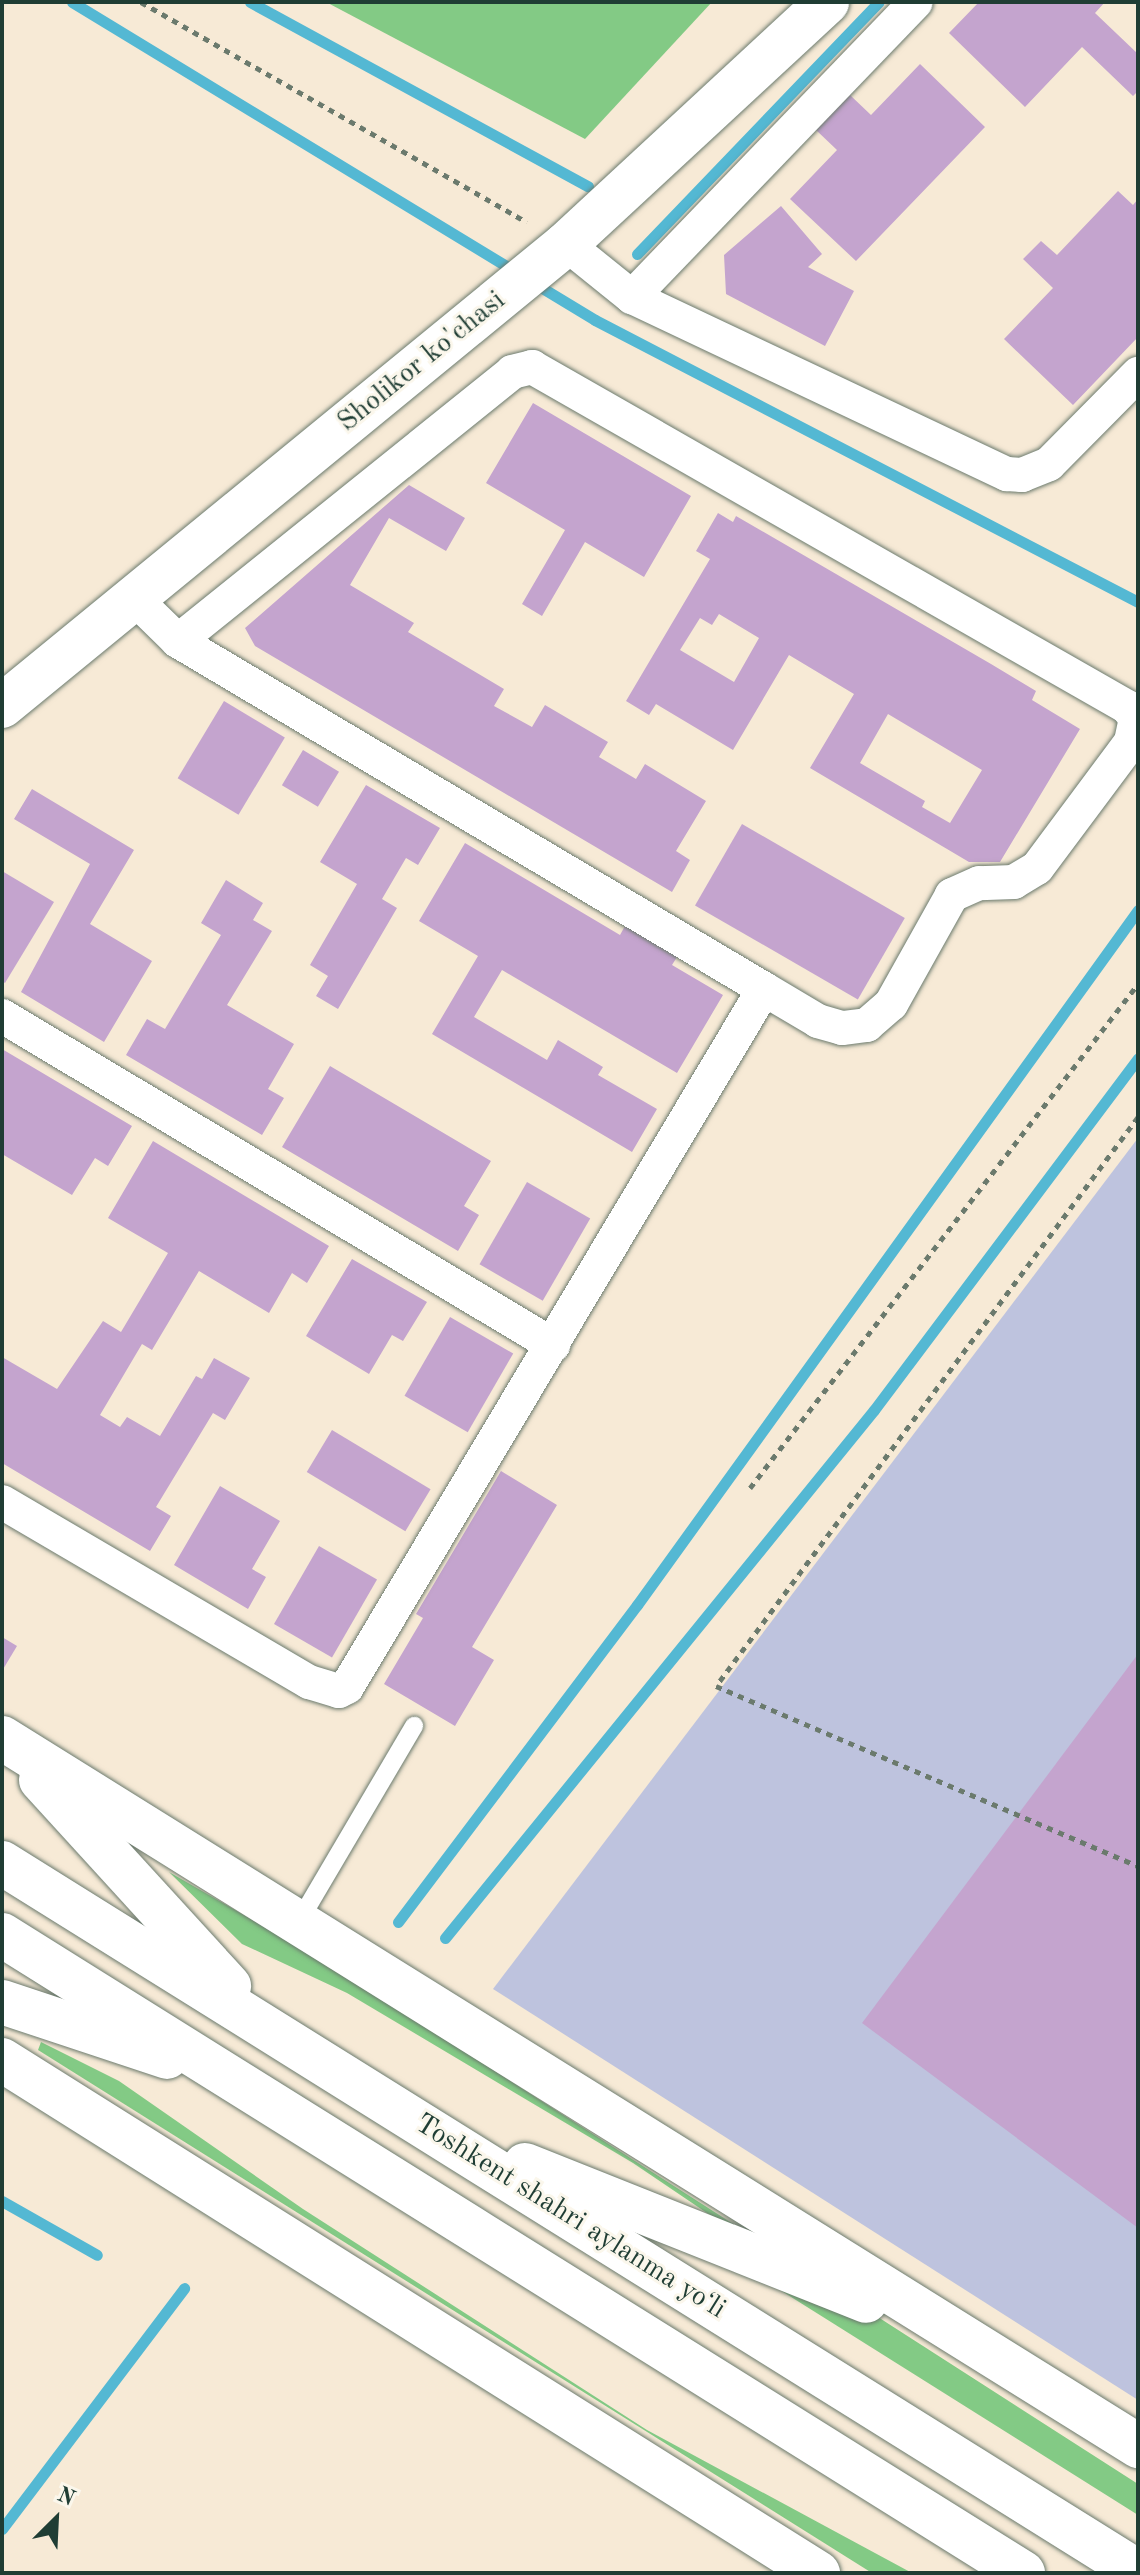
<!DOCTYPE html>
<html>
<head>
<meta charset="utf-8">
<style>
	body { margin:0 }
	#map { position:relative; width:1140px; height:2575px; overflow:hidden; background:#f7ead6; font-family:"Old Standard TT",serif }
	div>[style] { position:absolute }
	.industrial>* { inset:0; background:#bec3de }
	.green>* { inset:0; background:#83ca85 }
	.stream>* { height:11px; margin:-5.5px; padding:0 5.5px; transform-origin:5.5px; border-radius:5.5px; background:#54b8d3 }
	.building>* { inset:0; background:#c4a4ce; transform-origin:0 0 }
	.path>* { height:5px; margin-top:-2.5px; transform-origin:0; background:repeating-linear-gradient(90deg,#6b7a6d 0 6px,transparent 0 12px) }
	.roads { filter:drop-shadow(0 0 2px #6b7a6d) drop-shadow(0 0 2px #6b7a6d) }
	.lane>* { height:18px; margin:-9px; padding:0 9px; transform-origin:9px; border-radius:9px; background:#fff }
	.street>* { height:34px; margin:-17px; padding:0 17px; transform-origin:17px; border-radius:17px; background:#fff }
	.secondary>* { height:44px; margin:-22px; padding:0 22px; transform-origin:22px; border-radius:22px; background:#fff }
	.highway>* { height:44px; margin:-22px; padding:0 22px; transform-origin:22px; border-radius:22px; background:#fff }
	span { translate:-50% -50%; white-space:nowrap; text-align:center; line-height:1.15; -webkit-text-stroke:6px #fbf7ec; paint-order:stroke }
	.street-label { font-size:28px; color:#1f3d34 }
	.frame { position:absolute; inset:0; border:4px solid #1f3d34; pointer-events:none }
	.north { position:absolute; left:16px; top:2479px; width:80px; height:80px; -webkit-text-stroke:6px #fbf7ec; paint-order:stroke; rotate:24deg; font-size:22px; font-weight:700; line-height:32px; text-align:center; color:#1f3d34 }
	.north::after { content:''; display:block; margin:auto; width:28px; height:36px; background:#1f3d34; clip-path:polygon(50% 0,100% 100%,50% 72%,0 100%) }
</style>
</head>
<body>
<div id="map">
	<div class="industrial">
		<div style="clip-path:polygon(1138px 1138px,1138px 2400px,493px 1989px)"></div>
	</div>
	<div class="green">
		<div style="clip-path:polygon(326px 2px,712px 2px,585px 139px)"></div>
		<div style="clip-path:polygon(169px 1872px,322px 1960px,1138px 2484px,1138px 2515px,780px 2290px,738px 2234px,633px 2163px,347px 1993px,242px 1944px)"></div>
		<div style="clip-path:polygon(41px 2042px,119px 2081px,303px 2209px,647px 2430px,912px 2573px,872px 2573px,38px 2050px)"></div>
	</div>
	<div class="stream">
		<div style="left:72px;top:2px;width:520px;rotate:31.3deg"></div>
		<div style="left:250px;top:2px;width:385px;rotate:28.6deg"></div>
		<div style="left:637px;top:254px;width:349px;rotate:-46.2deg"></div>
		<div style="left:534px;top:283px;width:71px;rotate:31.2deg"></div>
		<div style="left:595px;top:320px;width:612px;rotate:27.44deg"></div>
		<div style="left:398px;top:1922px;width:397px;rotate:-53deg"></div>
		<div style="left:637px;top:1605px;width:857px;rotate:-54.21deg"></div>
		<div style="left:445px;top:1938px;width:680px;rotate:-50.91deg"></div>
		<div style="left:874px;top:1410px;width:440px;rotate:-53.1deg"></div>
		<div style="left:2px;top:2201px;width:109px;rotate:29.6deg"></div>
		<div style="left:2px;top:2529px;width:302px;rotate:-52.9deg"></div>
	</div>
	<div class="building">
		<div style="clip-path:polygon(979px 2px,1105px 2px,1095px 13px,1138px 54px,1138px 91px,1133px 96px,1082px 47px,1025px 107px,949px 33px)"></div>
		<div style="clip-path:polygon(920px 64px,985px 127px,856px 261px,790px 199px,837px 150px,816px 130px,850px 95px,871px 115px)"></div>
		<div style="clip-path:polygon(1118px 191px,1133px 205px,1138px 199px,1138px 337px,1073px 405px,1004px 339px,1053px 288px,1023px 259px,1041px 241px,1057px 255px)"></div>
		<div style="clip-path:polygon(781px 206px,822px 254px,808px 267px,854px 291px,825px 346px,726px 294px,724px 255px)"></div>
		<div style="clip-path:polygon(533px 403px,691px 496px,644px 577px,585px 542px,542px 616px,522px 604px,565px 530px,486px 483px)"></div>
		<div style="clip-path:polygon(409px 485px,465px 518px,446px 551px,389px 518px,350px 585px,414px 623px,408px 632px,504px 689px,494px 706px,532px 727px,545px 705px,608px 742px,599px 757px,636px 779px,645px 764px,706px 801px,676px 851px,690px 860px,672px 892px,255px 646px,245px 628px)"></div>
		<div style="clip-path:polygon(evenodd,718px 513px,733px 522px,736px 516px,991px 664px,1036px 691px,1032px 700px,1080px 729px,1000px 862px,969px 862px,810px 768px,854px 694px,789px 655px,733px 750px,656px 704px,649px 715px,626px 701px,710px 559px,696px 551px,718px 513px,719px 614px,759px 638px,734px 682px,680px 650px,700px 618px,712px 625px,719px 614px,718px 513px,888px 714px,982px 770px,950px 823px,922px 807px,925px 801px,860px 763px,888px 714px)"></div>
		<div style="left:224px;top:701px;width:71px;height:90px;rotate:31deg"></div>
		<div style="left:303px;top:750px;width:42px;height:41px;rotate:31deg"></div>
		<div style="clip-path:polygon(366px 785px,440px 828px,418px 865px,406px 858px,382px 899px,397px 908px,338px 1009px,316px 996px,328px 976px,310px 965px,357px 884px,320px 862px)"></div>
		<div style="clip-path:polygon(32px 789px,134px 850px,90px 924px,152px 961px,104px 1042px,21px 992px,90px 864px,14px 819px)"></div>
		<div style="left:742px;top:824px;width:188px;height:94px;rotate:30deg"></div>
		<div style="clip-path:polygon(465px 843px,620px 935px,625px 926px,677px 957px,672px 965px,723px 995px,677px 1073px,502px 970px,474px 1017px,547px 1060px,558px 1040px,603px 1067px,598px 1075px,657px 1109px,632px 1152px,432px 1034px,478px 956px,419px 921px)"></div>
		<div style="clip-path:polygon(2px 871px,54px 902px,5px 983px,2px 981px)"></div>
		<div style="clip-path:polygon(226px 880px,263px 903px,253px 920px,272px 931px,227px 1005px,294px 1044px,268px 1089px,284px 1098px,262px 1135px,126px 1055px,147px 1019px,165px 1029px,221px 935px,201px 923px)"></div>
		<div style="clip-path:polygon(2px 1049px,132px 1126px,108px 1166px,95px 1158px,72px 1195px,2px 1154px)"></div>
		<div style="clip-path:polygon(330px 1066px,491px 1161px,464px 1206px,479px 1215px,458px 1251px,282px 1147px)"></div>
		<div style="clip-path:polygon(153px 1141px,329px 1246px,307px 1283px,292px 1273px,269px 1313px,199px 1271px,152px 1350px,142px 1344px,100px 1415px,120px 1427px,127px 1417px,160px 1436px,196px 1376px,202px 1379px,214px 1358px,250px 1378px,225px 1420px,213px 1413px,156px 1507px,171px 1516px,150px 1551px,2px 1463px,2px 1357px,57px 1389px,103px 1321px,121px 1332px,168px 1253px,108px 1218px)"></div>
		<div style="left:527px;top:1182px;width:73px;height:95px;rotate:30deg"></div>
		<div style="clip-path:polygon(352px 1259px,427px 1302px,403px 1341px,392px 1335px,369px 1374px,306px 1336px)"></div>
		<div style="left:450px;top:1317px;width:73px;height:91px;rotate:30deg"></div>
		<div style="left:332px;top:1430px;width:115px;height:49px;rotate:31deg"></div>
		<div style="clip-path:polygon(501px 1471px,557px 1505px,472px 1647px,494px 1660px,455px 1726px,384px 1684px,423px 1618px,416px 1614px)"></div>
		<div style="clip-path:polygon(220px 1486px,280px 1521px,252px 1569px,266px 1577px,248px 1609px,174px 1565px)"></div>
		<div style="left:319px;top:1546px;width:67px;height:90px;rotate:30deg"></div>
		<div style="clip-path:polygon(2px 1637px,17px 1646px,2px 1671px)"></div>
		<div style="clip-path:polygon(1138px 1654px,1138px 2228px,862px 2023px)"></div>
	</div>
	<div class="path">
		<div style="left:141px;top:2px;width:444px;rotate:29.7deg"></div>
		<div style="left:1138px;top:1117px;width:708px;rotate:126.56deg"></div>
		<div style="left:716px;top:1686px;width:459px;rotate:23.1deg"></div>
		<div style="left:750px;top:1488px;width:636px;rotate:-52.41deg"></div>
	</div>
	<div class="roads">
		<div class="lane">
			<div style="left:298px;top:1923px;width:229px;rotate:-59.5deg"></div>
		</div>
		<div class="street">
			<div style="left:566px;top:244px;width:85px;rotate:38.8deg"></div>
			<div style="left:632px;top:297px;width:415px;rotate:25.3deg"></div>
			<div style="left:1007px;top:474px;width:15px;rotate:4deg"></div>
			<div style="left:1022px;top:475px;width:29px;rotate:-22deg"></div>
			<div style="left:1049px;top:464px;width:127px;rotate:-45.3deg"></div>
			<div style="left:632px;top:297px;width:409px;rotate:-46.1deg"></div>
			<div style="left:178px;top:641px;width:429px;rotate:-38.8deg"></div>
			<div style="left:512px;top:372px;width:21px;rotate:-14deg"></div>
			<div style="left:532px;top:367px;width:685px;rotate:29.74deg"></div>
			<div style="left:1127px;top:707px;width:14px;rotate:51deg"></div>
			<div style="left:1136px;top:718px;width:25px;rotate:102deg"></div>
			<div style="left:1131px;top:742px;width:157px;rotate:126.7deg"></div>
			<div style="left:1037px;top:868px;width:27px;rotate:149deg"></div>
			<div style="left:1014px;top:882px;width:35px;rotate:178deg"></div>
			<div style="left:979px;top:883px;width:30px;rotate:156deg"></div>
			<div style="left:952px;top:895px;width:125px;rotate:119.2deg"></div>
			<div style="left:891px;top:1004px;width:32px;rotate:139deg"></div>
			<div style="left:867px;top:1025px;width:25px;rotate:173deg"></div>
			<div style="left:842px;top:1028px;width:25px;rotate:-164deg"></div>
			<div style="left:818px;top:1021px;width:63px;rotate:-149.3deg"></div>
			<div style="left:2px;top:1016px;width:642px;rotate:30.84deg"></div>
			<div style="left:2px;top:1502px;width:356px;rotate:30.4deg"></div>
			<div style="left:309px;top:1682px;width:31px;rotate:17deg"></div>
			<div style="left:339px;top:1691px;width:9px;rotate:-27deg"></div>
			<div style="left:347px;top:1687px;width:813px;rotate:-59.15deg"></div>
			<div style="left:764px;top:989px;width:682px;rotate:-149.3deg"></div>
			<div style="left:178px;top:641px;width:62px;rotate:-135.7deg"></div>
		</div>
		<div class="secondary">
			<div style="left:2px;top:706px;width:729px;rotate:-39.32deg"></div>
			<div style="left:566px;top:244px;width:356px;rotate:-42.8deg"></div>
		</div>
		<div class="highway">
			<div style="left:2px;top:1738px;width:1339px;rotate:31.93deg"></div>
			<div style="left:41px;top:1780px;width:279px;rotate:47.6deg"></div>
			<div style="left:2px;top:1863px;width:1339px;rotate:31.97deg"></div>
			<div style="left:2px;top:1935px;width:1204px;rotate:32deg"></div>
			<div style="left:2px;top:2002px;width:174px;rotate:18.4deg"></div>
			<div style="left:2px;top:2060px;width:964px;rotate:32.16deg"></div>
			<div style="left:525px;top:2165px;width:367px;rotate:21.7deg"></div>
		</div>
	</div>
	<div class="street-label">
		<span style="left:422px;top:362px;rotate:-39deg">Sholikor ko'chasi</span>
		<span style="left:570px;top:2217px;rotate:32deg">Toshkent shahri aylanma yoʻli</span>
	</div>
	<div class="frame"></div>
	<div class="north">N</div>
</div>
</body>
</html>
